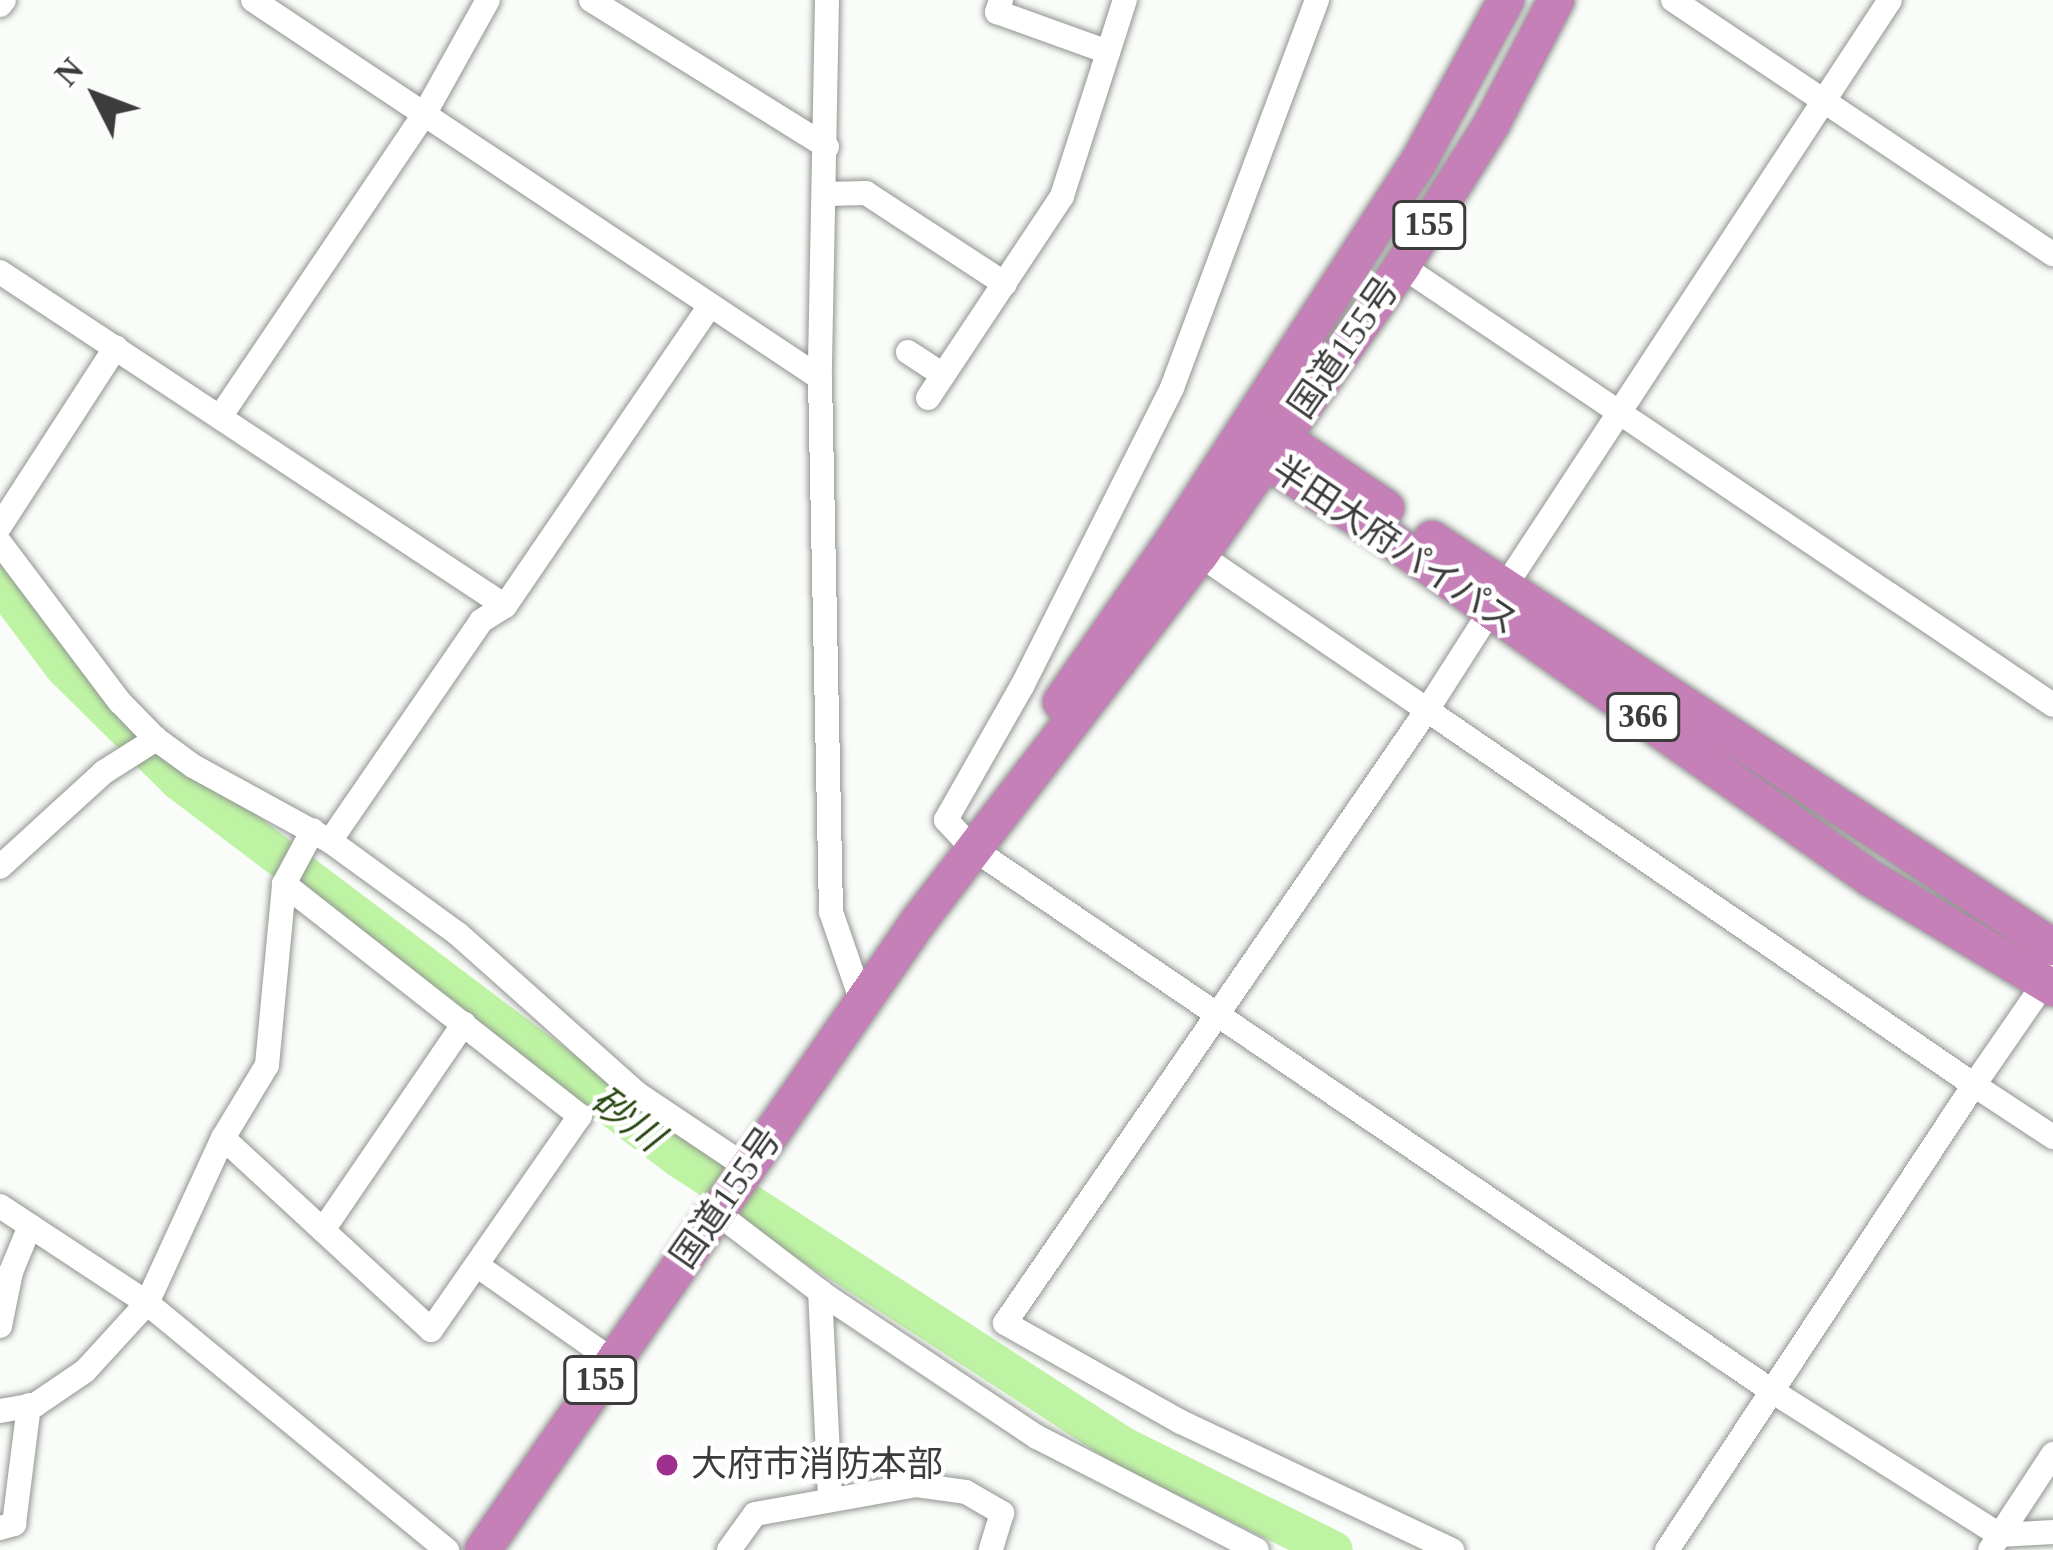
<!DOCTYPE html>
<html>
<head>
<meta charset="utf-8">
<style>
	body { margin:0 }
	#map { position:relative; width:2053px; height:1550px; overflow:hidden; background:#f9fcf8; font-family:"Times New Roman","Noto Sans JP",serif }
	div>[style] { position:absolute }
	.river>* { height:39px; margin:-19.5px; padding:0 19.5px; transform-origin:19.5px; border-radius:19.5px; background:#bff3a4 }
	.roads { filter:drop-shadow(0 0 3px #929591) drop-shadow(0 0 3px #929591) }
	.minor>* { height:24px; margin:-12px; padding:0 12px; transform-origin:12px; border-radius:12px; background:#fff }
	.highway>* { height:36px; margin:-18px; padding:0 18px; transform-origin:18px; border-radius:18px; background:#c580b7 }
	.dots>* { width:33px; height:33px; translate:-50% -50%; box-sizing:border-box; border:6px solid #fff; border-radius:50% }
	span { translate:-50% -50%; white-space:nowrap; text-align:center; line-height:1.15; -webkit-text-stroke:9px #fff; paint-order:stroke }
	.shield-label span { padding:3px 9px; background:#fff; border:3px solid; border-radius:9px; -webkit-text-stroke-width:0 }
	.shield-label { font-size:33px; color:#3b3c3b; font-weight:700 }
	.street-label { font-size:36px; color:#3b3c3b }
	.poi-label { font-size:36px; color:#3b3c3b }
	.left { translate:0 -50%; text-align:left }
	.water-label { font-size:39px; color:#294813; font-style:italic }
	.north { position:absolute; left:36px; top:36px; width:120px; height:120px; -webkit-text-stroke:9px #fff; paint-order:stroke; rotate:312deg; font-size:33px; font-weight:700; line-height:48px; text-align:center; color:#3b3c3b }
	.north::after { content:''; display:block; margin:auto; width:42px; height:54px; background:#3b3c3b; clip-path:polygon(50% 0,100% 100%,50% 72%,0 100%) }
</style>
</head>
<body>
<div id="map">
	<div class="river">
		<div style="left:0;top:582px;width:106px;rotate:53deg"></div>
		<div style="left:64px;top:667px;width:161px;rotate:44.7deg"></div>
		<div style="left:178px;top:780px;width:628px;rotate:37.03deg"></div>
		<div style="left:679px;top:1158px;width:529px;rotate:32.97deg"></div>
		<div style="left:1123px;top:1446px;width:234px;rotate:26.3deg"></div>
	</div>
	<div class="roads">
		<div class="minor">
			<div style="left:253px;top:0;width:681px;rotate:33.69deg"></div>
			<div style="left:591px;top:0;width:278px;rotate:31.9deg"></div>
			<div style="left:827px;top:0;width:378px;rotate:91.1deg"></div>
			<div style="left:820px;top:378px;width:534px;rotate:88.82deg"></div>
			<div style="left:831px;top:912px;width:98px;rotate:71deg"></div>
			<div style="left:1001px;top:0;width:13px;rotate:108deg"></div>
			<div style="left:997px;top:12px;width:118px;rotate:19.8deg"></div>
			<div style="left:1317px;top:0;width:414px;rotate:110.5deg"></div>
			<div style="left:1172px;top:388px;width:334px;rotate:116.7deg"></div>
			<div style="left:1022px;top:686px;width:154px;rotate:119.6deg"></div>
			<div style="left:946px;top:820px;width:38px;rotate:47deg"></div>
			<div style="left:972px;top:848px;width:967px;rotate:34.17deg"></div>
			<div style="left:1772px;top:1391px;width:270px;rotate:32.3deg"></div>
			<div style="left:2000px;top:1535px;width:53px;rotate:-3.2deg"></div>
			<div style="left:1673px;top:0;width:457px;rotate:33.8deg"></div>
			<div style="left:0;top:5px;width:6px;rotate:-51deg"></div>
			<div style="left:826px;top:194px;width:40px;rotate:-1.4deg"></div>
			<div style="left:866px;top:193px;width:166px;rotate:33.2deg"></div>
			<div style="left:1402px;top:266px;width:785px;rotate:33.99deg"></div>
			<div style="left:0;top:272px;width:605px;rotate:33.48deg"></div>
			<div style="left:908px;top:352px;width:42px;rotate:33.3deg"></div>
			<div style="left:928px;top:398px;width:242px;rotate:-56.4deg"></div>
			<div style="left:1062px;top:196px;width:206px;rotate:-72.2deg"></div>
			<div style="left:220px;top:417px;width:367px;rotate:-56deg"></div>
			<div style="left:425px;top:113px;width:129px;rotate:-60.9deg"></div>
			<div style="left:0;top:526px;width:213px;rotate:-57.1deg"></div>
			<div style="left:0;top:543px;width:199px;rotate:53deg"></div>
			<div style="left:120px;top:702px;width:52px;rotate:45.8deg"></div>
			<div style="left:156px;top:739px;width:46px;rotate:36.1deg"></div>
			<div style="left:193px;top:766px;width:156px;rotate:28.7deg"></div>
			<div style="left:330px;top:841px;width:158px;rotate:36deg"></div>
			<div style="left:458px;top:934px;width:242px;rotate:41.7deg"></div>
			<div style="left:639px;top:1095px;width:131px;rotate:33.8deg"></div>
			<div style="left:1200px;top:555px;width:275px;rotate:34.3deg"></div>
			<div style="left:1427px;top:710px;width:744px;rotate:124.54deg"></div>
			<div style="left:1005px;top:1323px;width:202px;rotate:29.4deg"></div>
			<div style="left:1181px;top:1422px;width:300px;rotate:25.3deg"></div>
			<div style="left:1504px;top:588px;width:703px;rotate:-56.72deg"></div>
			<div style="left:1491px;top:610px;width:119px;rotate:122.6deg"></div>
			<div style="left:1427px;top:710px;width:663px;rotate:34.43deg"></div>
			<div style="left:1974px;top:1085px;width:557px;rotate:123.43deg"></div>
			<div style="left:330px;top:841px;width:267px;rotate:-55.5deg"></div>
			<div style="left:481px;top:621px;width:28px;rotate:-32deg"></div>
			<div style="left:505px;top:606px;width:363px;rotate:-55.7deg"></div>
			<div style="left:0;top:867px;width:141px;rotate:-42.4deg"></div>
			<div style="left:104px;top:772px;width:62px;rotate:-32.4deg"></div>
			<div style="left:2052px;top:972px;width:137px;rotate:124.6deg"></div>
			<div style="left:1974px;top:1085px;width:95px;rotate:33.4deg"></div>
			<div style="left:223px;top:1138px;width:283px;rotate:42.7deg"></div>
			<div style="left:431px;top:1330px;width:261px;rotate:-55.2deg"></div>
			<div style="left:580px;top:1116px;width:376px;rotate:-141.9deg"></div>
			<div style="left:0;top:1206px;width:176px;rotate:33.4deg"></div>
			<div style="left:147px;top:1303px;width:389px;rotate:39.5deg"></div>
			<div style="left:716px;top:1212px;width:138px;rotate:37.4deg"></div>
			<div style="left:826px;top:1296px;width:254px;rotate:33.8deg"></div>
			<div style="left:1037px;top:1437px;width:247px;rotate:27.2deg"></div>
			<div style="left:323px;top:1230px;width:250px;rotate:-55.7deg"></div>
			<div style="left:478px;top:1266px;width:165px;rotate:35.1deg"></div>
			<div style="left:820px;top:1291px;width:208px;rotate:87.2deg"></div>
			<div style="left:0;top:1326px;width:55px;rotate:-78.5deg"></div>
			<div style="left:11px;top:1272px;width:50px;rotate:-67.6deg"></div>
			<div style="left:0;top:1411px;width:36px;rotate:-10deg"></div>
			<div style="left:35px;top:1405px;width:60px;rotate:-34.2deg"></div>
			<div style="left:85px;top:1371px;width:92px;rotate:-47.6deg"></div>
			<div style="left:147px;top:1303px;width:182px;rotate:-65.3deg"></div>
			<div style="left:223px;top:1138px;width:85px;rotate:-58.9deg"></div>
			<div style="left:267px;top:1065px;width:182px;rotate:-84.6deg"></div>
			<div style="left:284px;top:884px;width:61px;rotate:-61.8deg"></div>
			<div style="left:0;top:1528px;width:15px;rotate:-16deg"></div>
			<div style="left:14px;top:1524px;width:120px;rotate:-82.8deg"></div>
			<div style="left:729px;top:1550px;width:44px;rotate:-54.2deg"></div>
			<div style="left:755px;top:1514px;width:164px;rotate:-10.2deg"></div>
			<div style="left:916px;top:1485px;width:50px;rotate:8deg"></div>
			<div style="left:966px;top:1492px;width:42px;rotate:30.3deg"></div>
			<div style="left:1002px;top:1513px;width:39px;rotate:107deg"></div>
			<div style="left:1990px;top:1550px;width:115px;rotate:-56.7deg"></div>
		</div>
		<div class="highway">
			<div style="left:1259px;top:434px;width:22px;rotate:8deg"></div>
			<div style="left:1281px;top:437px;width:127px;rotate:34.1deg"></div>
			<div style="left:1253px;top:445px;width:19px;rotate:51deg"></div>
			<div style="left:1265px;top:460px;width:141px;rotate:32.2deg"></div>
			<div style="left:1384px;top:535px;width:595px;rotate:35.21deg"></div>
			<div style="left:1870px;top:878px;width:214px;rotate:31deg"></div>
			<div style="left:1432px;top:539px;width:743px;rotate:33.31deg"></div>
			<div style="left:1061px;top:702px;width:200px;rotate:-55.2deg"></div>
			<div style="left:1175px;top:538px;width:449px;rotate:-57.1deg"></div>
			<div style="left:1419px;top:161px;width:183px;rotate:-61.6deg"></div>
			<div style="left:483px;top:1550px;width:764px;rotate:-55.29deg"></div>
			<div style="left:918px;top:922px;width:463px;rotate:-52.5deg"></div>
			<div style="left:1200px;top:555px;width:353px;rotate:-55deg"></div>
			<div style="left:1402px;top:266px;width:167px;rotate:-57.7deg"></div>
			<div style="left:1491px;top:125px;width:141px;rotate:-62.5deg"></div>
		</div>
	</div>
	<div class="dots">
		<div style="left:667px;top:1465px;background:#9f308e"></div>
	</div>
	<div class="shield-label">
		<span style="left:1429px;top:225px">155</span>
		<span style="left:1643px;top:717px">366</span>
		<span style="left:600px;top:1380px">155</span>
	</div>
	<div class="street-label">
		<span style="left:1344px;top:348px;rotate:-55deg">国道155号</span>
		<span style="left:1395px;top:546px;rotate:34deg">半田大府パイパス</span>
		<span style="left:726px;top:1198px;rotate:-55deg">国道155号</span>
	</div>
	<div class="poi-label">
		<span class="left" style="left:691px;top:1465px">大府市消防本部</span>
	</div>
	<div class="water-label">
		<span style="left:627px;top:1119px;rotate:37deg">砂川</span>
	</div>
	<div class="north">N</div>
</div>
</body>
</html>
